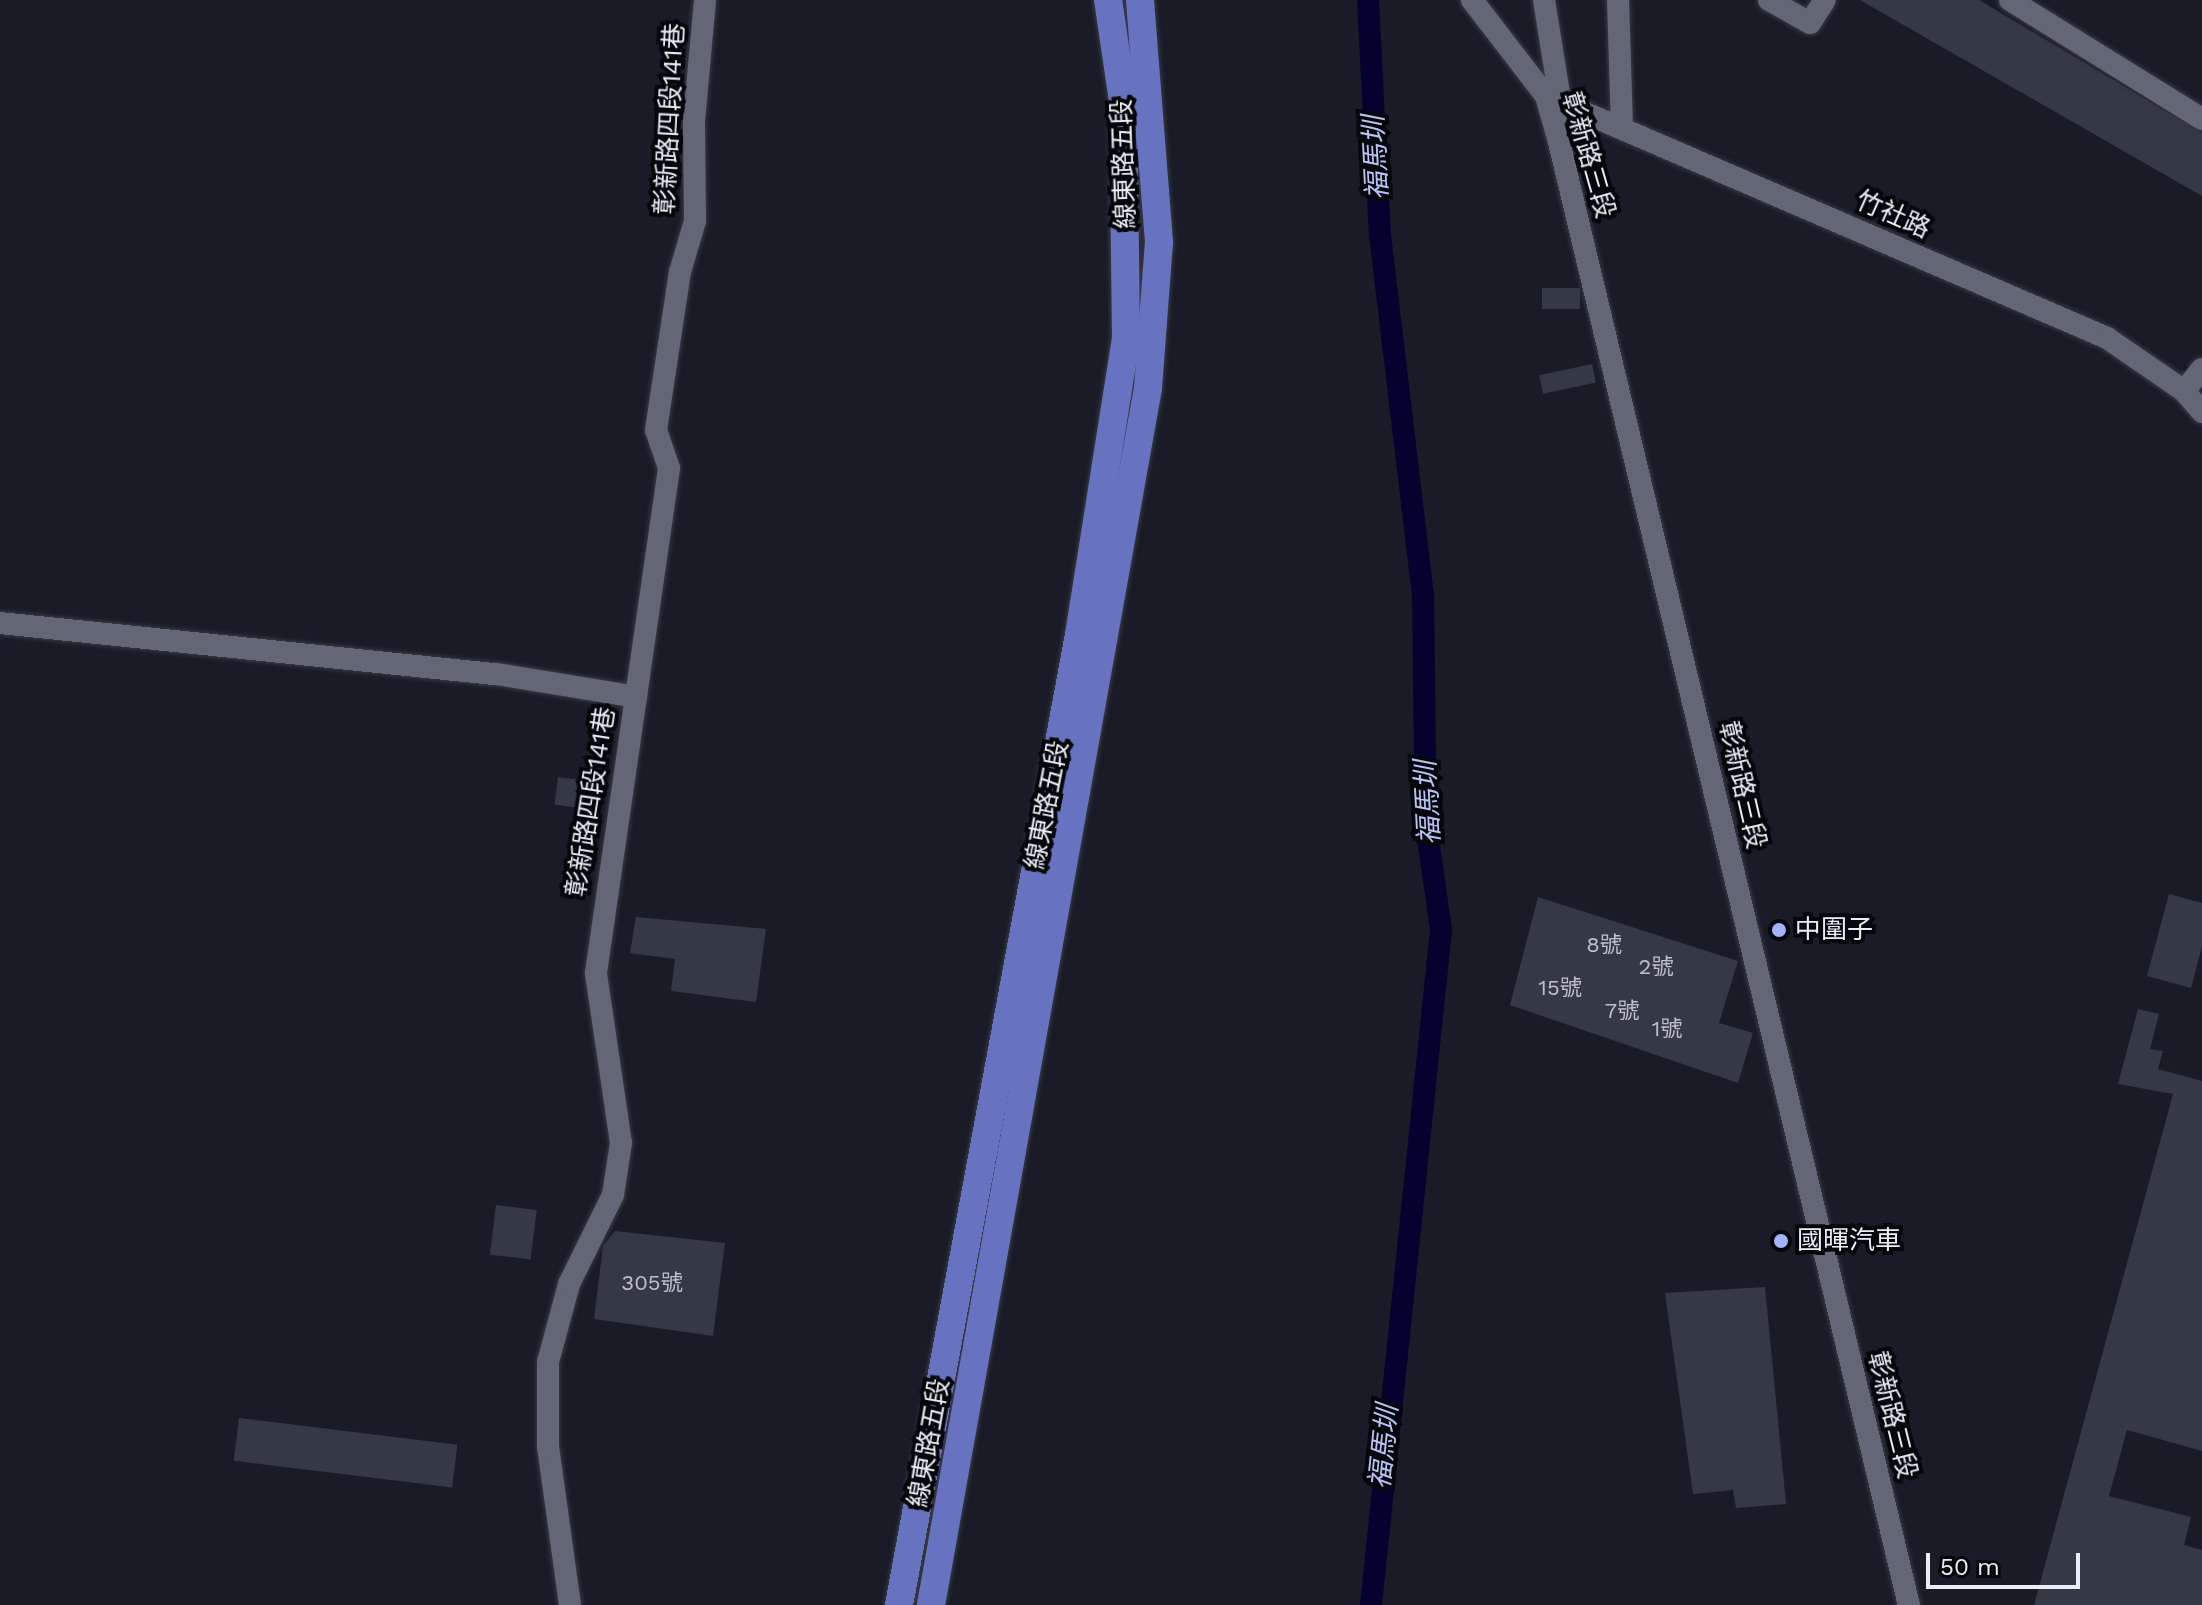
<!DOCTYPE html>
<html>
<head>
<meta charset="utf-8">
<style>
	body { margin:0 }
	#map { position:relative; width:2202px; height:1605px; overflow:hidden; background:#191c27; font-family:"Work Sans","Noto Sans TC",sans-serif }
	div>[style] { position:absolute }
	.stream>* { height:6px; margin:-3px; padding:0 3px; transform-origin:3px; border-radius:3px; background:#060230 }
	.canal>* { height:22px; margin:-11px; padding:0 11px; transform-origin:11px; border-radius:11px; background:#060230 }
	.building>* { inset:0; background:#353945; transform-origin:0 0 }
	.roads { filter:drop-shadow(0 0 2px #383942) drop-shadow(0 0 2px #383942) }
	.minor>* { height:22px; margin:-11px; padding:0 11px; transform-origin:11px; border-radius:11px; background:#636674 }
	.major>* { height:28px; margin:-14px; padding:0 14px; transform-origin:14px; border-radius:14px; background:#6773c1 }
	.dots>* { width:22px; height:22px; translate:-50% -50%; box-sizing:border-box; border:4px solid #06070b; border-radius:50% }
	span { translate:-50% -50%; white-space:nowrap; text-align:center; line-height:1.15; -webkit-text-stroke:8px #06070b; paint-order:stroke }
	.number-label { font-size:22px; color:#bec0c9 }
	.number-label span { -webkit-text-stroke-width:0 }
	.street-label { font-size:26px; color:#ebedf5 }
	.poi-label { font-size:26px; color:#ebedf5 }
	.left { translate:0 -50%; text-align:left }
	.water-label { font-size:28px; color:#b6c3f4; font-style:italic }
	.scale { position:absolute; left:1926px; top:1553px; width:154px; height:36px; box-sizing:border-box; border:4px solid #ebedf5; border-top:0; padding-left:10px; font-size:24px; line-height:28px; white-space:nowrap; color:#ebedf5; -webkit-text-stroke:6px #06070b; paint-order:stroke }
</style>
</head>
<body>
<div id="map">
	<div class="stream">
		<div style="left:2186px;top:369px;width:25px;rotate:50deg"></div>
	</div>
	<div class="canal">
		<div style="left:1368px;top:0;width:235px;rotate:87.1deg"></div>
		<div style="left:1380px;top:235px;width:361px;rotate:83.2deg"></div>
		<div style="left:1423px;top:593px;width:231px;rotate:89.3deg"></div>
		<div style="left:1426px;top:824px;width:107px;rotate:81.9deg"></div>
		<div style="left:1441px;top:930px;width:679px;rotate:95.92deg"></div>
	</div>
	<div class="building">
		<div style="clip-path:polygon(1860px 0,1979px 0,2202px 133px,2202px 196px)"></div>
		<div style="left:1542px;top:288px;width:38px;height:21px"></div>
		<div style="left:1592px;top:364px;width:19px;height:54px;rotate:78deg"></div>
		<div style="left:558px;top:777px;width:39px;height:28px;rotate:7deg"></div>
		<div style="clip-path:polygon(2169px 894px,2202px 903px,2202px 946px,2191px 988px,2147px 976px)"></div>
		<div style="clip-path:polygon(1538px 897px,1738px 961px,1719px 1023px,1753px 1033px,1738px 1083px,1510px 1005px)"></div>
		<div style="clip-path:polygon(636px 917px,766px 929px,756px 1002px,671px 991px,675px 959px,630px 953px)"></div>
		<div style="clip-path:polygon(2138px 1009px,2159px 1014px,2150px 1049px,2163px 1051px,2158px 1069px,2202px 1081px,2202px 1451px,2127px 1430px,2109px 1496px,2191px 1517px,2184px 1545px,2202px 1550px,2202px 1605px,2034px 1605px,2173px 1094px,2118px 1084px)"></div>
		<div style="left:496px;top:1205px;width:41px;height:50px;rotate:7deg"></div>
		<div style="clip-path:polygon(615px 1231px,725px 1243px,713px 1336px,594px 1319px,603px 1246px)"></div>
		<div style="clip-path:polygon(1765px 1287px,1786px 1504px,1736px 1508px,1733px 1490px,1693px 1494px,1665px 1293px)"></div>
		<div style="left:239px;top:1418px;width:220px;height:43px;rotate:7deg"></div>
	</div>
	<div class="roads">
		<div class="minor">
			<div style="left:1472px;top:0;width:121px;rotate:52.4deg"></div>
			<div style="left:1546px;top:96px;width:48px;rotate:74.2deg"></div>
			<div style="left:1559px;top:142px;width:1504px;rotate:76.55deg"></div>
			<div style="left:1544px;top:0;width:114px;rotate:80.9deg"></div>
			<div style="left:1618px;top:0;width:128px;rotate:88.2deg"></div>
			<div style="left:1769px;top:0;width:47px;rotate:29.3deg"></div>
			<div style="left:1810px;top:23px;width:27px;rotate:-57deg"></div>
			<div style="left:2010px;top:0;width:226px;rotate:31.8deg"></div>
			<div style="left:1546px;top:96px;width:611px;rotate:23.33deg"></div>
			<div style="left:2107px;top:338px;width:93px;rotate:34.5deg"></div>
			<div style="left:2184px;top:391px;width:28px;rotate:49deg"></div>
			<div style="left:2184px;top:391px;width:28px;rotate:-51deg"></div>
			<div style="left:0;top:623px;width:499px;rotate:5.9deg"></div>
			<div style="left:496px;top:674px;width:142px;rotate:9.3deg"></div>
			<div style="left:570px;top:1605px;width:160px;rotate:-97.9deg"></div>
			<div style="left:548px;top:1447px;width:85px;rotate:-90deg"></div>
			<div style="left:548px;top:1362px;width:81px;rotate:-74.9deg"></div>
			<div style="left:569px;top:1284px;width:99px;rotate:-63.7deg"></div>
			<div style="left:613px;top:1195px;width:53px;rotate:-81.3deg"></div>
			<div style="left:621px;top:1143px;width:172px;rotate:-98.4deg"></div>
			<div style="left:596px;top:973px;width:510px;rotate:-81.77deg"></div>
			<div style="left:669px;top:468px;width:40px;rotate:-108.9deg"></div>
			<div style="left:656px;top:430px;width:160px;rotate:-81.4deg"></div>
			<div style="left:680px;top:272px;width:53px;rotate:-73.6deg"></div>
			<div style="left:695px;top:221px;width:100px;rotate:-90.6deg"></div>
			<div style="left:694px;top:121px;width:121px;rotate:-84.8deg"></div>
		</div>
		<div class="major">
			<div style="left:899px;top:1605px;width:987px;rotate:-79.49deg"></div>
			<div style="left:1079px;top:635px;width:301px;rotate:-81deg"></div>
			<div style="left:1126px;top:338px;width:237px;rotate:-90.7deg"></div>
			<div style="left:1123px;top:101px;width:102px;rotate:-98.4deg"></div>
			<div style="left:931px;top:1605px;width:1236px;rotate:-79.89deg"></div>
			<div style="left:1148px;top:388px;width:146px;rotate:-85.7deg"></div>
			<div style="left:1159px;top:242px;width:243px;rotate:-94.5deg"></div>
		</div>
	</div>
	<div class="dots">
		<div style="left:1779px;top:930px;background:#a2b2fd"></div>
		<div style="left:1781px;top:1241px;background:#a2b2fd"></div>
	</div>
	<div class="number-label">
		<span style="left:1604px;top:945px">8號</span>
		<span style="left:1656px;top:967px">2號</span>
		<span style="left:1560px;top:988px">15號</span>
		<span style="left:1622px;top:1011px">7號</span>
		<span style="left:1667px;top:1029px">1號</span>
		<span style="left:652px;top:1283px">305號</span>
	</div>
	<div class="street-label">
		<span style="left:670px;top:119px;rotate:-87deg">彰新路四段141巷</span>
		<span style="left:1588px;top:155px;rotate:74deg">彰新路三段</span>
		<span style="left:1124px;top:164px;rotate:-92deg">線東路五段</span>
		<span style="left:1893px;top:215px;rotate:24deg">竹社路</span>
		<span style="left:1742px;top:785px;rotate:77deg">彰新路三段</span>
		<span style="left:591px;top:802px;rotate:-81deg">彰新路四段141巷</span>
		<span style="left:1047px;top:805px;rotate:-79deg">線東路五段</span>
		<span style="left:1892px;top:1415px;rotate:76deg">彰新路三段</span>
		<span style="left:929px;top:1443px;rotate:-80deg">線東路五段</span>
	</div>
	<div class="poi-label">
		<span class="left" style="left:1795px;top:930px">中圍子</span>
		<span class="left" style="left:1797px;top:1241px">國暉汽車</span>
	</div>
	<div class="water-label">
		<span style="left:1376px;top:158px;rotate:-93deg">福馬圳</span>
		<span style="left:1428px;top:803px;rotate:-93deg">福馬圳</span>
		<span style="left:1384px;top:1447px;rotate:-84deg">福馬圳</span>
	</div>
	<div class="scale">50 m</div>
</div>
</body>
</html>
